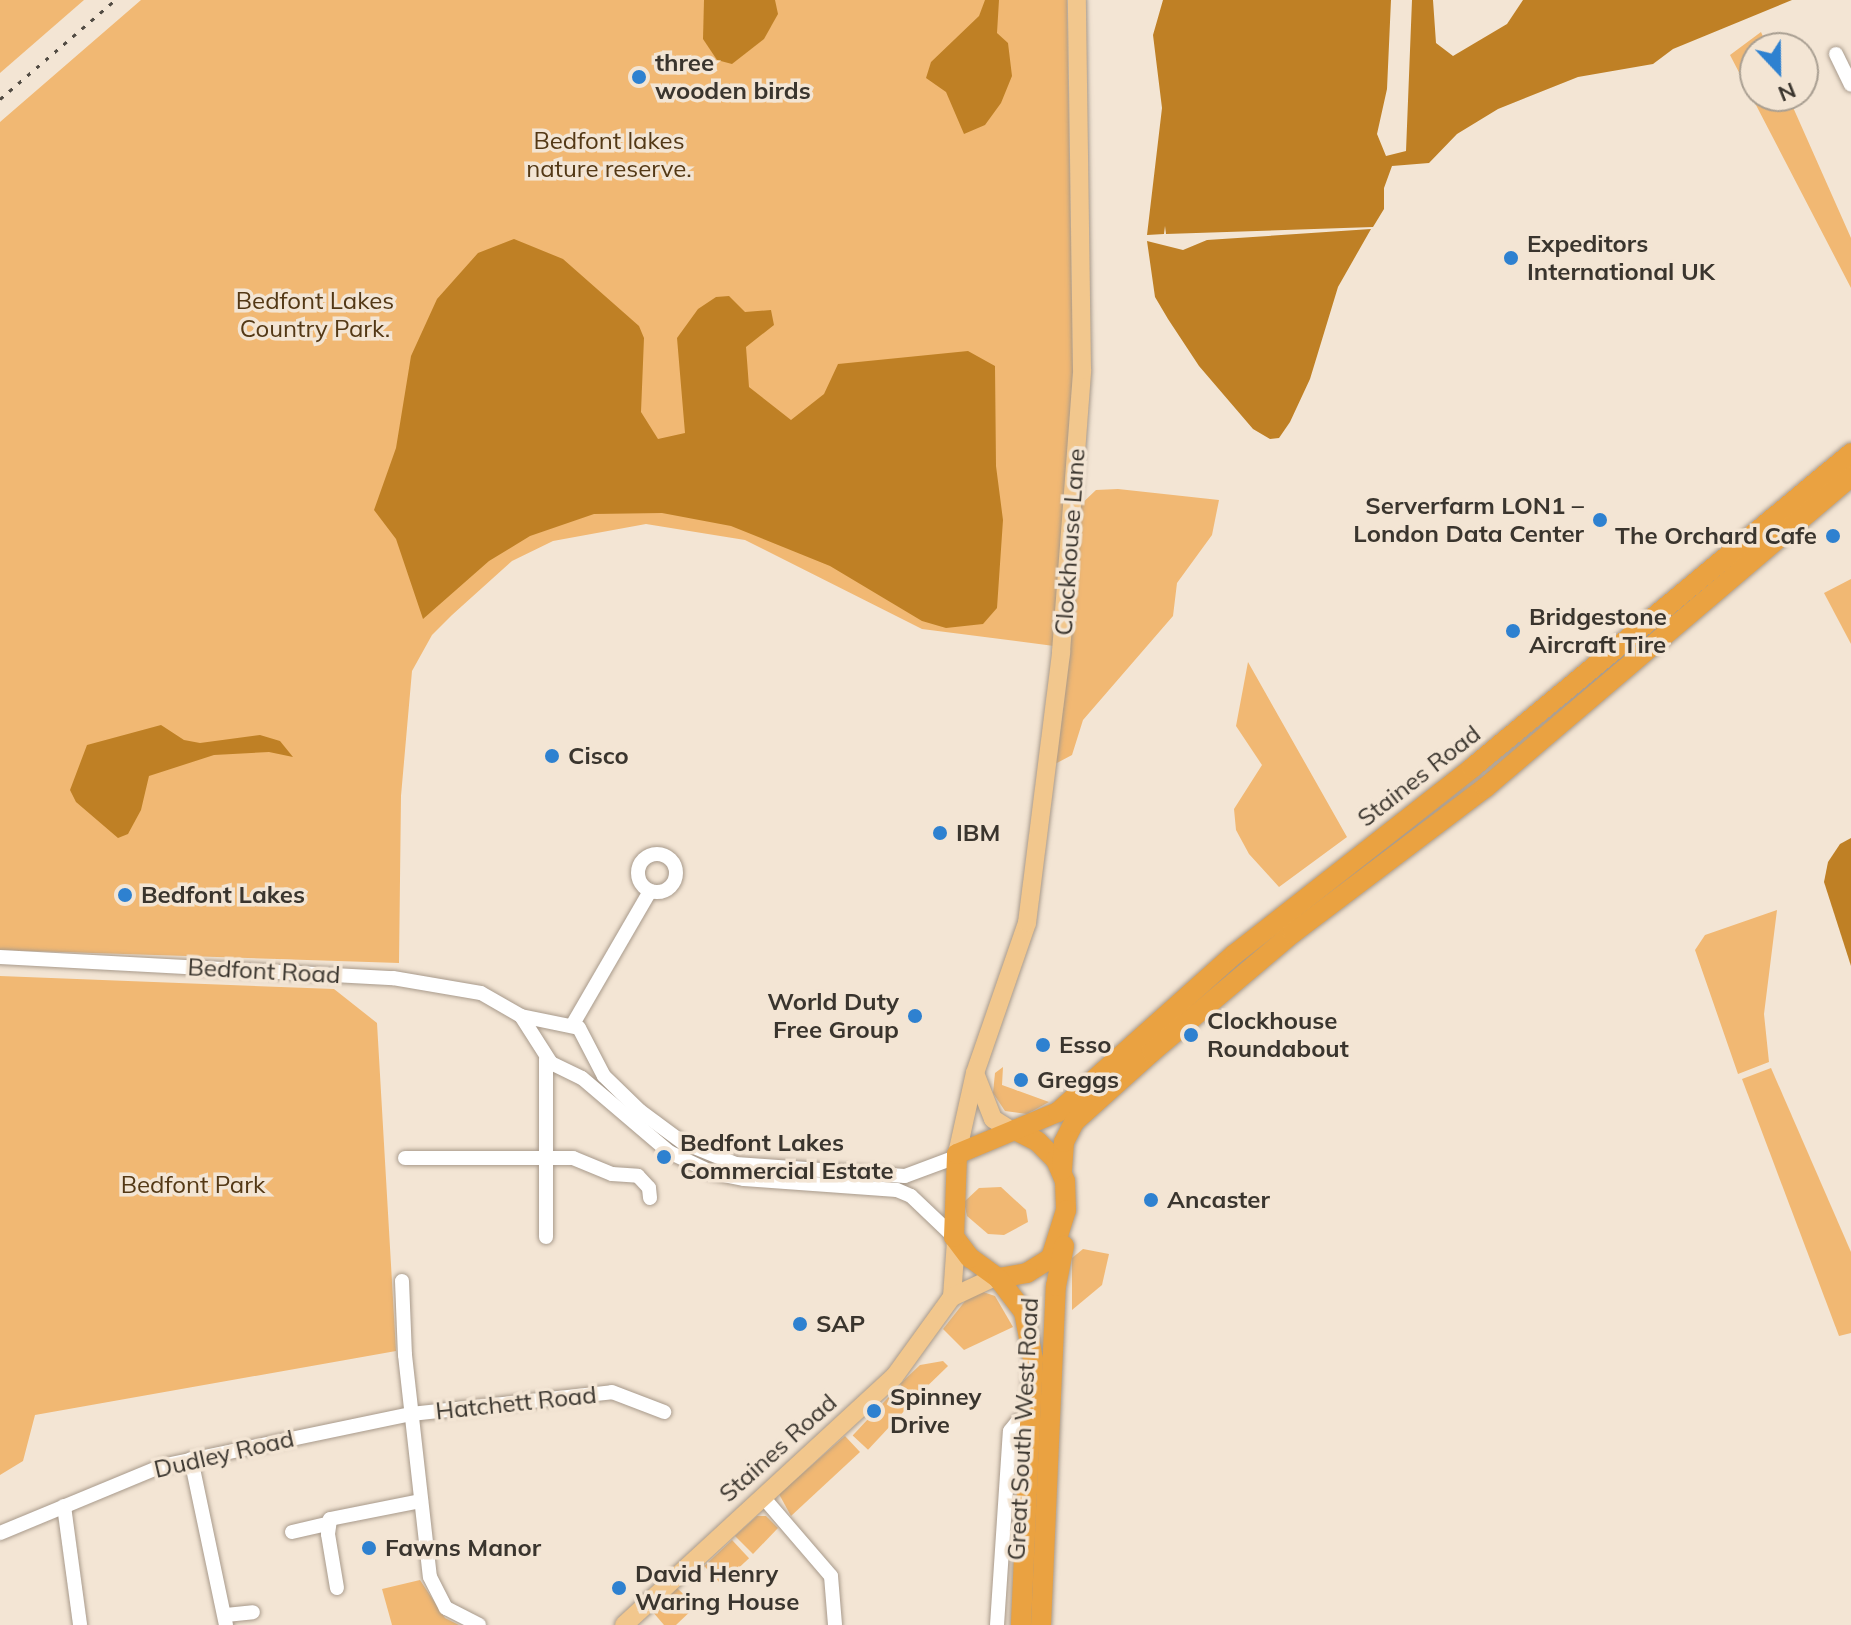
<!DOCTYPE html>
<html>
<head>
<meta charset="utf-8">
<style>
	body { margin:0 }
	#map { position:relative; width:1851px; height:1625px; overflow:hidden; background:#f3e5d4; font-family:Mulish,sans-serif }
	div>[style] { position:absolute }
	.green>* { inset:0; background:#f1b873; transform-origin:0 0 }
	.water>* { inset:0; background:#bf8025 }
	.roads { filter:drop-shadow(0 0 2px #a89a8b) drop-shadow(0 0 2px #a89a8b) }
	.minor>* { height:14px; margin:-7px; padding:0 7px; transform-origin:7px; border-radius:7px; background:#fff }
	.minor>.ring { margin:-7px; padding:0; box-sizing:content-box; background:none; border:14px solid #fff; border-radius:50% }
	.major>* { height:18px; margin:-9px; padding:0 9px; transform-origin:9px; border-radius:9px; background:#f2c78d }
	.highway>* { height:20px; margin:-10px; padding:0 10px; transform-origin:10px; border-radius:10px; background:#eaa241 }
	.rail>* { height:3px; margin-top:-1.5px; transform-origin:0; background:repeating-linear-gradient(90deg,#514b43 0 4px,transparent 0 12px) }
	.dots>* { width:22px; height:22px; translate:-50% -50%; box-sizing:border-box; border:4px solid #f3e5d4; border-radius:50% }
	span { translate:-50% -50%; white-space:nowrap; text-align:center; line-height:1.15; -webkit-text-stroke:7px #f3e5d4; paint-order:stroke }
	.poi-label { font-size:24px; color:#3a352e; font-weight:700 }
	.left { translate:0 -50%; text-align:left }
	.right { translate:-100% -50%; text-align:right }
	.park-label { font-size:24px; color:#533815 }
	.street-label { font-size:24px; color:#3a352e }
	.north { position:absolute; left:1739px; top:32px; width:80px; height:80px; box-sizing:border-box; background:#f3e5d4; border:2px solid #a99f92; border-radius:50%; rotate:158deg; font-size:22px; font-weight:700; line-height:32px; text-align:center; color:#3a352e }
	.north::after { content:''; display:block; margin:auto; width:28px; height:36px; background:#2e81d0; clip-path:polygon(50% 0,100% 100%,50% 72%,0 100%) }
</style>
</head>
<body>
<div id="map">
	<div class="green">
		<div style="clip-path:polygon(0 0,84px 0,0 73px)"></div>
		<div style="clip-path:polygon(141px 0,1067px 0,1073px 372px,1054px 646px,922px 629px,745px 540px,646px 524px,553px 541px,512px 561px,452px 615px,432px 635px,412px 671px,401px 796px,399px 963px,0 950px,0 122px)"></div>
		<div style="clip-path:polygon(1761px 32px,1768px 48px,1755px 48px,1755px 96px,1788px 96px,1851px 238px,1851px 288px,1730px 55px)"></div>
		<div style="clip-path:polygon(1118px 489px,1219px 500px,1212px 535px,1177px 583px,1173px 616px,1083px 720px,1072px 755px,1055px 764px,1075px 510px,1096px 490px)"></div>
		<div style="clip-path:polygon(1851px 579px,1851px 644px,1824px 593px)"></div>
		<div style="clip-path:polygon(1248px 662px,1347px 837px,1279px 887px,1249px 854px,1236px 830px,1234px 809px,1262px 765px,1236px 726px)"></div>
		<div style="clip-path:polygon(1777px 910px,1764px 1014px,1769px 1062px,1738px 1074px,1695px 950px,1705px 935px)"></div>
		<div style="clip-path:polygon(0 976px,334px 989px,377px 1023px,396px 1351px,35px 1415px,23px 1461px,0 1475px)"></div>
		<div style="clip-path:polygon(1003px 1067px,1002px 1085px,1049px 1102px,1027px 1114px,1005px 1111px,993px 1093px,995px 1073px)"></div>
		<div style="clip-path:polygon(1771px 1068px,1851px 1252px,1851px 1333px,1839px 1336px,1742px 1079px)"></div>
		<div style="clip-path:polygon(1001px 1187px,1026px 1210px,1028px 1222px,1004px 1235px,988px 1234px,967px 1216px,964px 1202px,979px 1188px)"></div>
		<div style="clip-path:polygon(1083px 1249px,1109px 1254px,1102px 1285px,1072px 1310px,1072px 1258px)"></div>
		<div style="clip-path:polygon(983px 1292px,995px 1296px,1013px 1327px,964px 1350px,943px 1329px,969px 1296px)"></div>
		<div style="clip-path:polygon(943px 1361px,948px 1366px,914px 1399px,900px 1384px,920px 1365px)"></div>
		<div style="left:897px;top:1388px;width:21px;height:65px;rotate:43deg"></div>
		<div style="clip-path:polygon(845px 1436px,860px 1452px,791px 1516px,779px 1494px)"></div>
		<div style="clip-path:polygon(757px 1516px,766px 1516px,778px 1528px,753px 1554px,735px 1536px)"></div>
		<div style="left:732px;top:1540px;width:25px;height:38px;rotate:47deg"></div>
		<div style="clip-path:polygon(420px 1580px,445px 1618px,459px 1625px,392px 1625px,382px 1589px)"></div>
		<div style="clip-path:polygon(677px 1588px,696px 1606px,676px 1625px,664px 1625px,652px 1611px)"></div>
	</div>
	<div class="water">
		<div style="clip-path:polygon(704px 0,775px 0,778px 14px,764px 39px,732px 64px,717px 60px,703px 39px)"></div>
		<div style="clip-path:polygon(985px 0,999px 0,997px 33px,1008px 43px,1012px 76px,1001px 103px,985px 125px,964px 134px,946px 92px,926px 78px,931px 62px,979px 16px)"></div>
		<div style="clip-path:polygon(1163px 0,1391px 0,1387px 89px,1377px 134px,1386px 156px,1406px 151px,1412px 0,1433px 0,1436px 43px,1453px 56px,1507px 24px,1523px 0,1792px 0,1673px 49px,1653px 64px,1578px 77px,1498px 109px,1457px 134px,1429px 163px,1392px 166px,1384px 188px,1384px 209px,1373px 227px,1166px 234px,1165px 226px,1164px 234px,1147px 235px,1162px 108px,1153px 35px)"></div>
		<div style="clip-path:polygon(1371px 229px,1338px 287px,1310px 379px,1290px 422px,1279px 438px,1270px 439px,1253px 429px,1199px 366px,1168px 319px,1155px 297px,1147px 241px,1183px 250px,1207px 240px)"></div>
		<div style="clip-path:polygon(514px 239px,563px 259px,639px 326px,644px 338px,641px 412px,658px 439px,685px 433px,677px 338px,698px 309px,716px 297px,729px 296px,745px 312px,771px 310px,774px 325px,746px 347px,749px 387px,791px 420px,824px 394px,838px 364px,968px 351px,995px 366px,996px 466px,1003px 520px,997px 608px,983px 624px,946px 628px,922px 621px,830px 566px,731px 526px,662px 513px,594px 514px,530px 536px,489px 561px,423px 619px,396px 539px,374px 510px,396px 448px,411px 356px,437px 299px,478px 253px)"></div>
		<div style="clip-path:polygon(161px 725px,184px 740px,200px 743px,260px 735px,280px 741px,293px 757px,269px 752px,214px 755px,149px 776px,141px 810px,128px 834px,118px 838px,76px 802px,70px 790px,87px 745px)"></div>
		<div style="clip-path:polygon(1851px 838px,1851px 966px,1824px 882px,1828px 862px,1840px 844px)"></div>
	</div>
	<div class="roads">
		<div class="minor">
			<div style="left:1836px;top:54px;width:34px;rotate:64deg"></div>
			<div class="ring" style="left:638px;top:854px;width:24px;height:24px"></div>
			<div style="left:0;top:957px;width:394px;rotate:3.1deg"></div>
			<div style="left:393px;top:978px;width:89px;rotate:9.7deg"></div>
			<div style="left:481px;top:993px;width:46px;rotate:29.9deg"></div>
			<div style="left:521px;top:1016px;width:56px;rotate:57.4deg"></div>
			<div style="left:551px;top:1063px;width:34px;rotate:26deg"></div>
			<div style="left:582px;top:1078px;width:114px;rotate:40.4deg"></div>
			<div style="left:669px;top:1152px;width:49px;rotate:25.5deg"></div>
			<div style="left:713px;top:1173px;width:32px;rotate:11deg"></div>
			<div style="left:744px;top:1179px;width:153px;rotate:4.1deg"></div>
			<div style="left:897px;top:1190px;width:15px;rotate:23deg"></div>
			<div style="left:911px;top:1196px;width:59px;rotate:43.6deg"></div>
			<div style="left:521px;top:1016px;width:59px;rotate:11.7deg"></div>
			<div style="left:579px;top:1028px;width:54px;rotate:62.5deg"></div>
			<div style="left:604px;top:1076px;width:50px;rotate:44.2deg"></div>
			<div style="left:640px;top:1111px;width:52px;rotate:36.4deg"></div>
			<div style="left:682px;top:1142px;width:58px;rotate:22.2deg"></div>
			<div style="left:736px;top:1164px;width:169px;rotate:4.1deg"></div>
			<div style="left:905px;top:1176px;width:54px;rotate:-20.4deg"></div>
			<div style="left:573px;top:1024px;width:154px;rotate:-59.9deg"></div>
			<div style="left:405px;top:1158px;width:168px"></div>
			<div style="left:573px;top:1158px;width:42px;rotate:22.3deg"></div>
			<div style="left:612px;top:1174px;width:26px;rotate:4deg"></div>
			<div style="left:638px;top:1176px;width:16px;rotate:47deg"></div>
			<div style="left:649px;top:1188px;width:10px;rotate:84deg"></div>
			<div style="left:546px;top:1237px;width:178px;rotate:-90deg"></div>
			<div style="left:402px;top:1281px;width:74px;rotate:87.7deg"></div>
			<div style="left:405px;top:1355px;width:223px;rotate:83.6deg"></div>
			<div style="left:430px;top:1577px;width:35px;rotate:63deg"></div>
			<div style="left:446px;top:1608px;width:37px;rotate:27deg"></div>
			<div style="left:191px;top:1459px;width:170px;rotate:78.1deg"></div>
			<div style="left:763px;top:1497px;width:104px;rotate:49.3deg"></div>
			<div style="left:831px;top:1576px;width:49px;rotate:85.3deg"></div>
			<div style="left:64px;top:1506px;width:120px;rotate:82.3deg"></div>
			<div style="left:292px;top:1532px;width:36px;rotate:-13deg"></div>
			<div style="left:0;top:1533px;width:175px;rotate:-22.5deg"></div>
			<div style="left:162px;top:1466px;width:254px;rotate:-11.8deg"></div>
			<div style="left:411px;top:1414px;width:202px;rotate:-6.2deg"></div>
			<div style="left:612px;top:1392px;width:56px;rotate:21deg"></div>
			<div style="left:337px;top:1588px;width:55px;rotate:-99.5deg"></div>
			<div style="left:328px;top:1534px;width:15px;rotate:-82deg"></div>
			<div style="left:330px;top:1519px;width:93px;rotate:-11.2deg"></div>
			<div style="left:226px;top:1615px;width:27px;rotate:-6deg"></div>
			<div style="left:997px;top:1625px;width:194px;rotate:-86.2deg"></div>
			<div style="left:1010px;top:1431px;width:13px;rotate:-51deg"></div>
			<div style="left:1018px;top:1421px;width:13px"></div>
		</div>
		<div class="major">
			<div style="left:975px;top:1073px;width:49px;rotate:68.6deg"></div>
			<div style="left:993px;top:1119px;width:22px;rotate:32deg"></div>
			<div style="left:957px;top:1154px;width:83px;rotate:-77.5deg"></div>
			<div style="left:975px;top:1073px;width:159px;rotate:-70.9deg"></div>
			<div style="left:1027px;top:923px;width:273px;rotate:-82.8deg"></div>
			<div style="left:1061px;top:652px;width:283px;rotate:-85.7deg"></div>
			<div style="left:1082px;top:370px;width:370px;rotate:-90.8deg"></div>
			<div style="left:952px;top:1297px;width:56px;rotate:-85.9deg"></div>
			<div style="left:624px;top:1625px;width:367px;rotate:-42.6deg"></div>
			<div style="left:894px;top:1377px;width:99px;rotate:-54.1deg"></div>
			<div style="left:952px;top:1297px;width:47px;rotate:-24.9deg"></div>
		</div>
		<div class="highway">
			<div style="left:1015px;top:1130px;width:25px;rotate:27deg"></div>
			<div style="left:1037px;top:1141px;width:27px;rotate:45deg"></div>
			<div style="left:1056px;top:1160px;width:23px;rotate:67deg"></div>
			<div style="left:1065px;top:1181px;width:29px;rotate:88deg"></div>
			<div style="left:1066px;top:1210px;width:50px;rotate:107.4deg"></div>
			<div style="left:1051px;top:1258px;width:28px;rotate:148deg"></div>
			<div style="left:1027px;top:1273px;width:29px;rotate:170deg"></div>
			<div style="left:998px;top:1278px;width:34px;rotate:-144deg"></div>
			<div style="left:970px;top:1258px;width:26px;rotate:-127deg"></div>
			<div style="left:954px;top:1237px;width:83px;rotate:-87.9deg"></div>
			<div style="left:957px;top:1154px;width:109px;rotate:-22.6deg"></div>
			<div style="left:1058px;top:1112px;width:237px;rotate:-41.8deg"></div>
			<div style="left:1235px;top:954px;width:301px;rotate:-38.1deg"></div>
			<div style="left:1472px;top:768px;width:493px;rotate:-39.7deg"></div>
			<div style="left:1062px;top:1170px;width:28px;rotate:-86deg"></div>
			<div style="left:1064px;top:1142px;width:22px;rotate:-63deg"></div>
			<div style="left:1074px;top:1122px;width:105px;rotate:-41.9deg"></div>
			<div style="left:1152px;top:1052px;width:185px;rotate:-40.2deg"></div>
			<div style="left:1293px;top:933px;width:241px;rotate:-37.1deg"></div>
			<div style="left:1485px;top:788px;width:481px;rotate:-40.4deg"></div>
			<div style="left:998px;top:1278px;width:43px;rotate:52.6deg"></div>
			<div style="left:1024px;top:1312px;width:48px;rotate:79.2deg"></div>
			<div style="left:1033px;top:1359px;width:266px;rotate:92.6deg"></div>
			<div style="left:1041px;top:1625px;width:339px;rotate:-87.5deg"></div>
			<div style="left:1056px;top:1286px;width:41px;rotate:-78.7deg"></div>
		</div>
	</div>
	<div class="rail">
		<div style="left:0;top:99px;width:152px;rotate:-40.7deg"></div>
	</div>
	<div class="dots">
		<div style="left:639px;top:77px;background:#2e81d0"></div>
		<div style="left:1511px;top:258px;background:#2e81d0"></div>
		<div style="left:1600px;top:520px;background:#2e81d0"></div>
		<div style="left:1833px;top:536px;background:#2e81d0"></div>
		<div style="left:1513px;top:631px;background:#2e81d0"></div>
		<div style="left:552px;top:756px;background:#2e81d0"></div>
		<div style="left:940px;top:833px;background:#2e81d0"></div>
		<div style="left:125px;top:895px;background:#2e81d0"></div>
		<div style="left:915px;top:1016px;background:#2e81d0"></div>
		<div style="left:1191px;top:1035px;background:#2e81d0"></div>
		<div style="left:1043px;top:1045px;background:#2e81d0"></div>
		<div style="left:1021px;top:1080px;background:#2e81d0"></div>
		<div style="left:664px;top:1157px;background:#2e81d0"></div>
		<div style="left:1151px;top:1200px;background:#2e81d0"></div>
		<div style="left:800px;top:1324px;background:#2e81d0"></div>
		<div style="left:874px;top:1411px;background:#2e81d0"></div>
		<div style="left:369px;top:1548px;background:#2e81d0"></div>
		<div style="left:619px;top:1588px;background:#2e81d0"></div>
	</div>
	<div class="poi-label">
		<span class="left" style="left:655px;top:77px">three<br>wooden birds</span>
		<span class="left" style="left:1527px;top:258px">Expeditors<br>International UK</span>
		<span class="right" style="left:1584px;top:520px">Serverfarm LON1 –<br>London Data Center</span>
		<span class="right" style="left:1817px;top:536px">The Orchard Cafe</span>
		<span class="left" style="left:1529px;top:631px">Bridgestone<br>Aircraft Tire</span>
		<span class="left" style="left:568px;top:756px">Cisco</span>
		<span class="left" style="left:956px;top:833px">IBM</span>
		<span class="left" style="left:141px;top:895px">Bedfont Lakes</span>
		<span class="right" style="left:899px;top:1016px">World Duty<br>Free Group</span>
		<span class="left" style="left:1207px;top:1035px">Clockhouse<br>Roundabout</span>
		<span class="left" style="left:1059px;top:1045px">Esso</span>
		<span class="left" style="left:1037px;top:1080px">Greggs</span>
		<span class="left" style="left:680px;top:1157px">Bedfont Lakes<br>Commercial Estate</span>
		<span class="left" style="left:1167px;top:1200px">Ancaster</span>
		<span class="left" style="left:816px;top:1324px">SAP</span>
		<span class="left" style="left:890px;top:1411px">Spinney<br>Drive</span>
		<span class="left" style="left:385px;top:1548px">Fawns Manor</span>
		<span class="left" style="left:635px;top:1588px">David Henry<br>Waring House</span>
	</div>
	<div class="park-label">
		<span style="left:609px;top:155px">Bedfont lakes<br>nature reserve.</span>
		<span style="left:315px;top:315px">Bedfont Lakes<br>Country Park.</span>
		<span style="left:193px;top:1185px">Bedfont Park</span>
	</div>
	<div class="street-label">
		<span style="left:1070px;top:542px;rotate:-86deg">Clockhouse Lane</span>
		<span style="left:1419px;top:776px;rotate:-38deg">Staines Road</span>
		<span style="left:264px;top:971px;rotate:3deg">Bedfont Road</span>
		<span style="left:516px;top:1403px;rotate:-6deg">Hatchett Road</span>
		<span style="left:1023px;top:1429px;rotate:-87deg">Great South West Road</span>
		<span style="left:778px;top:1448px;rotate:-42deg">Staines Road</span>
		<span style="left:224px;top:1454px;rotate:-13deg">Dudley Road</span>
	</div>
	<div class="north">N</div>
</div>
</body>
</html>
